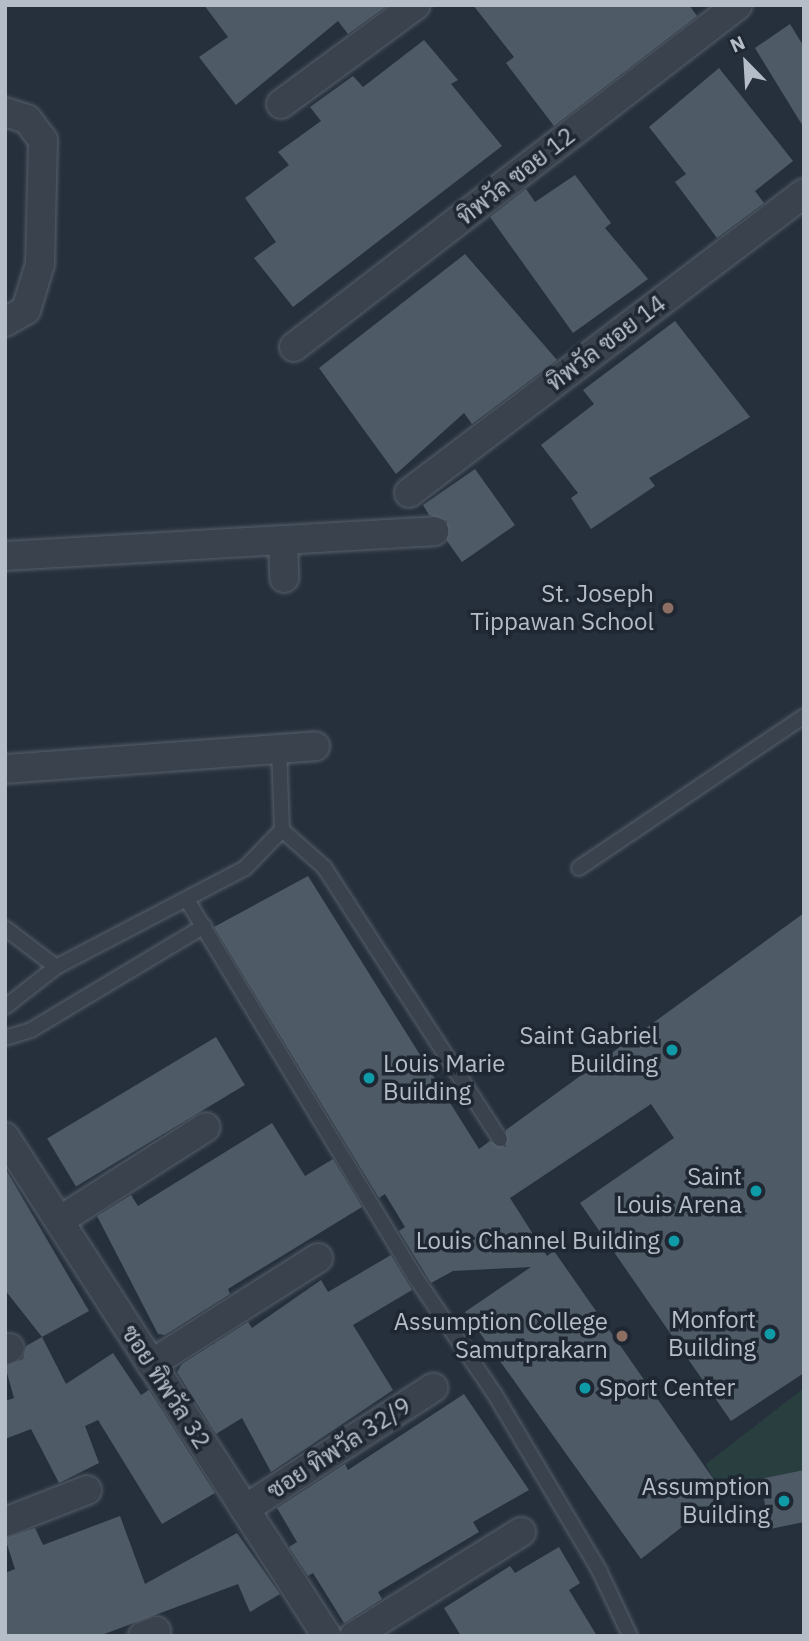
<!DOCTYPE html>
<html>
<head>
<meta charset="utf-8">
<style>
	body { margin:0 }
	#map { position:relative; width:809px; height:1641px; overflow:hidden; background:#26303d; font-family:"IBM Plex Sans",Sarabun,sans-serif }
	div>[style] { position:absolute }
	.green>* { inset:0; background:#293e3f }
	.building>* { inset:0; background:#4e5b67; transform-origin:0 0 }
	.roads { filter:drop-shadow(0 0 2px #57606b) drop-shadow(0 0 2px #57606b) }
	.lane>* { height:14px; margin:-7px; padding:0 7px; transform-origin:7px; border-radius:7px; background:#39424d }
	.street>* { height:28px; margin:-14px; padding:0 14px; transform-origin:14px; border-radius:14px; background:#39424d }
	.dots>* { width:19px; height:19px; translate:-50% -50%; box-sizing:border-box; border:4px solid #1e2732; border-radius:50% }
	span { translate:-50% -50%; white-space:nowrap; text-align:center; line-height:1.15; -webkit-text-stroke:7px #1e2732; paint-order:stroke }
	.street-label { font-size:24px; color:#b5bdc8 }
	.poi-label { font-size:24px; color:#b5bdc8 }
	.right { translate:-100% -50%; text-align:right }
	.left { translate:0 -50%; text-align:left }
	.frame { position:absolute; inset:0; border:7px solid #b5bdc8; pointer-events:none }
	.north { position:absolute; left:711px; top:28px; width:70px; height:70px; -webkit-text-stroke:5px #1e2732; paint-order:stroke; rotate:336deg; font-size:19px; font-weight:700; line-height:28px; text-align:center; color:#b5bdc8 }
	.north::after { content:''; display:block; margin:auto; width:24px; height:32px; background:#b5bdc8; clip-path:polygon(50% 0,100% 100%,50% 72%,0 100%) }
</style>
</head>
<body>
<div id="map">
	<div class="green">
		<div style="clip-path:polygon(804px 1388px,804px 1470px,760px 1479px,714px 1480px,706px 1464px)"></div>
	</div>
	<div class="building">
		<div style="clip-path:polygon(204px 5px,388px 5px,348px 34px,338px 21px,236px 105px,199px 57px,228px 37px)"></div>
		<div style="clip-path:polygon(473px 5px,689px 5px,697px 16px,554px 126px,506px 63px,514px 57px)"></div>
		<div style="clip-path:polygon(790px 24px,804px 47px,804px 128px,755px 48px)"></div>
		<div style="clip-path:polygon(424px 40px,458px 80px,451px 84px,502px 146px,293px 307px,254px 258px,276px 242px,245px 198px,289px 165px,278px 152px,321px 121px,310px 107px,353px 76px,363px 87px)"></div>
		<div style="clip-path:polygon(719px 68px,793px 161px,755px 191px,764px 203px,717px 238px,675px 182px,686px 174px,649px 127px)"></div>
		<div style="clip-path:polygon(575px 175px,611px 223px,605px 228px,648px 279px,573px 333px,490px 217px,526px 189px,535px 202px)"></div>
		<div style="clip-path:polygon(465px 254px,557px 360px,472px 424px,464px 413px,396px 474px,319px 368px)"></div>
		<div style="clip-path:polygon(675px 321px,750px 417px,649px 478px,655px 486px,591px 529px,571px 498px,578px 493px,541px 445px,594px 404px,583px 390px)"></div>
		<div style="clip-path:polygon(475px 469px,515px 525px,462px 562px,447px 541px,447px 521px,429px 515px,423px 505px)"></div>
		<div style="clip-path:polygon(308px 876px,479px 1149px,490px 1141px,506px 1147px,506px 1130px,804px 913px,804px 1373px,731px 1421px,580px 1203px,674px 1138px,651px 1104px,510px 1198px,547px 1256px,554px 1251px,724px 1494px,641px 1559px,465px 1312px,531px 1267px,453px 1271px,431px 1283px,399px 1231px,405px 1227px,385px 1194px,379px 1198px,214px 927px)"></div>
		<div style="left:216px;top:1037px;width:56px;height:197px;rotate:59deg"></div>
		<div style="clip-path:polygon(272px 1123px,305px 1176px,333px 1159px,362px 1207px,228px 1289px,230px 1294px,165px 1335px,158px 1334px,97px 1216px,131px 1195px,138px 1206px)"></div>
		<div style="clip-path:polygon(5px 1168px,89px 1311px,42px 1337px,5px 1290px)"></div>
		<div style="clip-path:polygon(391px 1255px,412px 1290px,353px 1325px,393px 1390px,271px 1472px,242px 1418px,216px 1434px,177px 1372px,182px 1364px,248px 1322px,252px 1328px,321px 1280px,328px 1292px)"></div>
		<div style="clip-path:polygon(42px 1337px,66px 1384px,113px 1353px,141px 1395px,149px 1390px,215px 1493px,162px 1524px,98px 1420px,85px 1426px,99px 1463px,59px 1483px,31px 1429px,5px 1439px,5px 1401px,14px 1398px,5px 1366px,23px 1359px,26px 1346px)"></div>
		<div style="clip-path:polygon(464px 1394px,529px 1490px,473px 1522px,479px 1532px,378px 1592px,382px 1599px,344px 1623px,313px 1573px,308px 1576px,289px 1547px,297px 1542px,277px 1508px,345px 1464px,348px 1470px)"></div>
		<div style="clip-path:polygon(804px 1470px,804px 1522px,770px 1529px,760px 1479px)"></div>
		<div style="clip-path:polygon(120px 1516px,145px 1584px,237px 1533px,280px 1594px,250px 1612px,238px 1584px,99px 1636px,5px 1636px,5px 1573px,15px 1569px,5px 1538px,35px 1528px,43px 1545px)"></div>
		<div style="clip-path:polygon(559px 1547px,580px 1583px,569px 1590px,597px 1636px,461px 1636px,444px 1608px,510px 1566px,515px 1573px)"></div>
	</div>
	<div class="roads">
		<div class="lane">
			<div style="left:282px;top:830px;width:56px;rotate:41.4deg"></div>
			<div style="left:324px;top:867px;width:324px;rotate:57.1deg"></div>
			<div style="left:579px;top:868px;width:272px;rotate:-34deg"></div>
			<div style="left:187px;top:900px;width:442px;rotate:58.8deg"></div>
			<div style="left:416px;top:1278px;width:139px;rotate:55.9deg"></div>
			<div style="left:494px;top:1393px;width:206px;rotate:59.3deg"></div>
			<div style="left:599px;top:1570px;width:73px;rotate:64.8deg"></div>
			<div style="left:5px;top:928px;width:64px;rotate:37.4deg"></div>
			<div style="left:56px;top:967px;width:213px;rotate:-27.6deg"></div>
			<div style="left:245px;top:868px;width:53px;rotate:-45.8deg"></div>
			<div style="left:282px;top:830px;width:82px;rotate:-92.1deg"></div>
			<div style="left:5px;top:1007px;width:65px;rotate:-38.1deg"></div>
			<div style="left:5px;top:1038px;width:27px;rotate:-17deg"></div>
			<div style="left:31px;top:1030px;width:202px;rotate:-31deg"></div>
		</div>
		<div class="street">
			<div style="left:281px;top:104px;width:167px;rotate:-36.3deg"></div>
			<div style="left:5px;top:112px;width:23px;rotate:18deg"></div>
			<div style="left:27px;top:119px;width:26px;rotate:53deg"></div>
			<div style="left:43px;top:140px;width:124px;rotate:91.4deg"></div>
			<div style="left:40px;top:264px;width:48px;rotate:106.9deg"></div>
			<div style="left:26px;top:310px;width:24px;rotate:150deg"></div>
			<div style="left:294px;top:347px;width:560px;rotate:-37.61deg"></div>
			<div style="left:409px;top:493px;width:496px;rotate:-37.2deg"></div>
			<div style="left:283px;top:540px;width:38px;rotate:88deg"></div>
			<div style="left:5px;top:556px;width:430px;rotate:-3.3deg"></div>
			<div style="left:5px;top:769px;width:311px;rotate:-4.2deg"></div>
			<div style="left:5px;top:1137px;width:594px;rotate:57.17deg"></div>
			<div style="left:59px;top:1221px;width:174px;rotate:-32.6deg"></div>
			<div style="left:5px;top:1350px;width:5px;rotate:-22deg"></div>
			<div style="left:151px;top:1364px;width:198px;rotate:-32.4deg"></div>
			<div style="left:245px;top:1509px;width:224px;rotate:-32.8deg"></div>
			<div style="left:5px;top:1522px;width:88px;rotate:-21.3deg"></div>
			<div style="left:143px;top:1636px;width:14px;rotate:-21deg"></div>
			<div style="left:354px;top:1636px;width:197px;rotate:-31.9deg"></div>
		</div>
	</div>
	<div class="dots">
		<div style="left:668px;top:608px;background:#8d6e63"></div>
		<div style="left:672px;top:1050px;background:#0f9aa8"></div>
		<div style="left:369px;top:1078px;background:#0f9aa8"></div>
		<div style="left:756px;top:1191px;background:#0f9aa8"></div>
		<div style="left:674px;top:1241px;background:#0f9aa8"></div>
		<div style="left:770px;top:1334px;background:#0f9aa8"></div>
		<div style="left:622px;top:1336px;background:#8d6e63"></div>
		<div style="left:585px;top:1388px;background:#0f9aa8"></div>
		<div style="left:784px;top:1501px;background:#0f9aa8"></div>
	</div>
	<div class="street-label">
		<span style="left:516px;top:176px;rotate:-38deg">ทิพวัล ซอย 12</span>
		<span style="left:606px;top:343px;rotate:-37deg">ทิพวัล ซอย 14</span>
		<span style="left:166px;top:1387px;rotate:57deg">ซอย ทิพวัล 32</span>
		<span style="left:339px;top:1448px;rotate:-33deg">ซอย ทิพวัล 32/9</span>
	</div>
	<div class="poi-label">
		<span class="right" style="left:654px;top:608px">St. Joseph<br>Tippawan School</span>
		<span class="right" style="left:658px;top:1050px">Saint Gabriel<br>Building</span>
		<span class="left" style="left:383px;top:1078px">Louis Marie<br>Building</span>
		<span class="right" style="left:742px;top:1191px">Saint<br>Louis Arena</span>
		<span class="right" style="left:660px;top:1241px">Louis Channel Building</span>
		<span class="right" style="left:756px;top:1334px">Monfort<br>Building</span>
		<span class="right" style="left:608px;top:1336px">Assumption College<br>Samutprakarn</span>
		<span class="left" style="left:599px;top:1388px">Sport Center</span>
		<span class="right" style="left:770px;top:1501px">Assumption<br>Building</span>
	</div>
	<div class="frame"></div>
	<div class="north">N</div>
</div>
</body>
</html>
